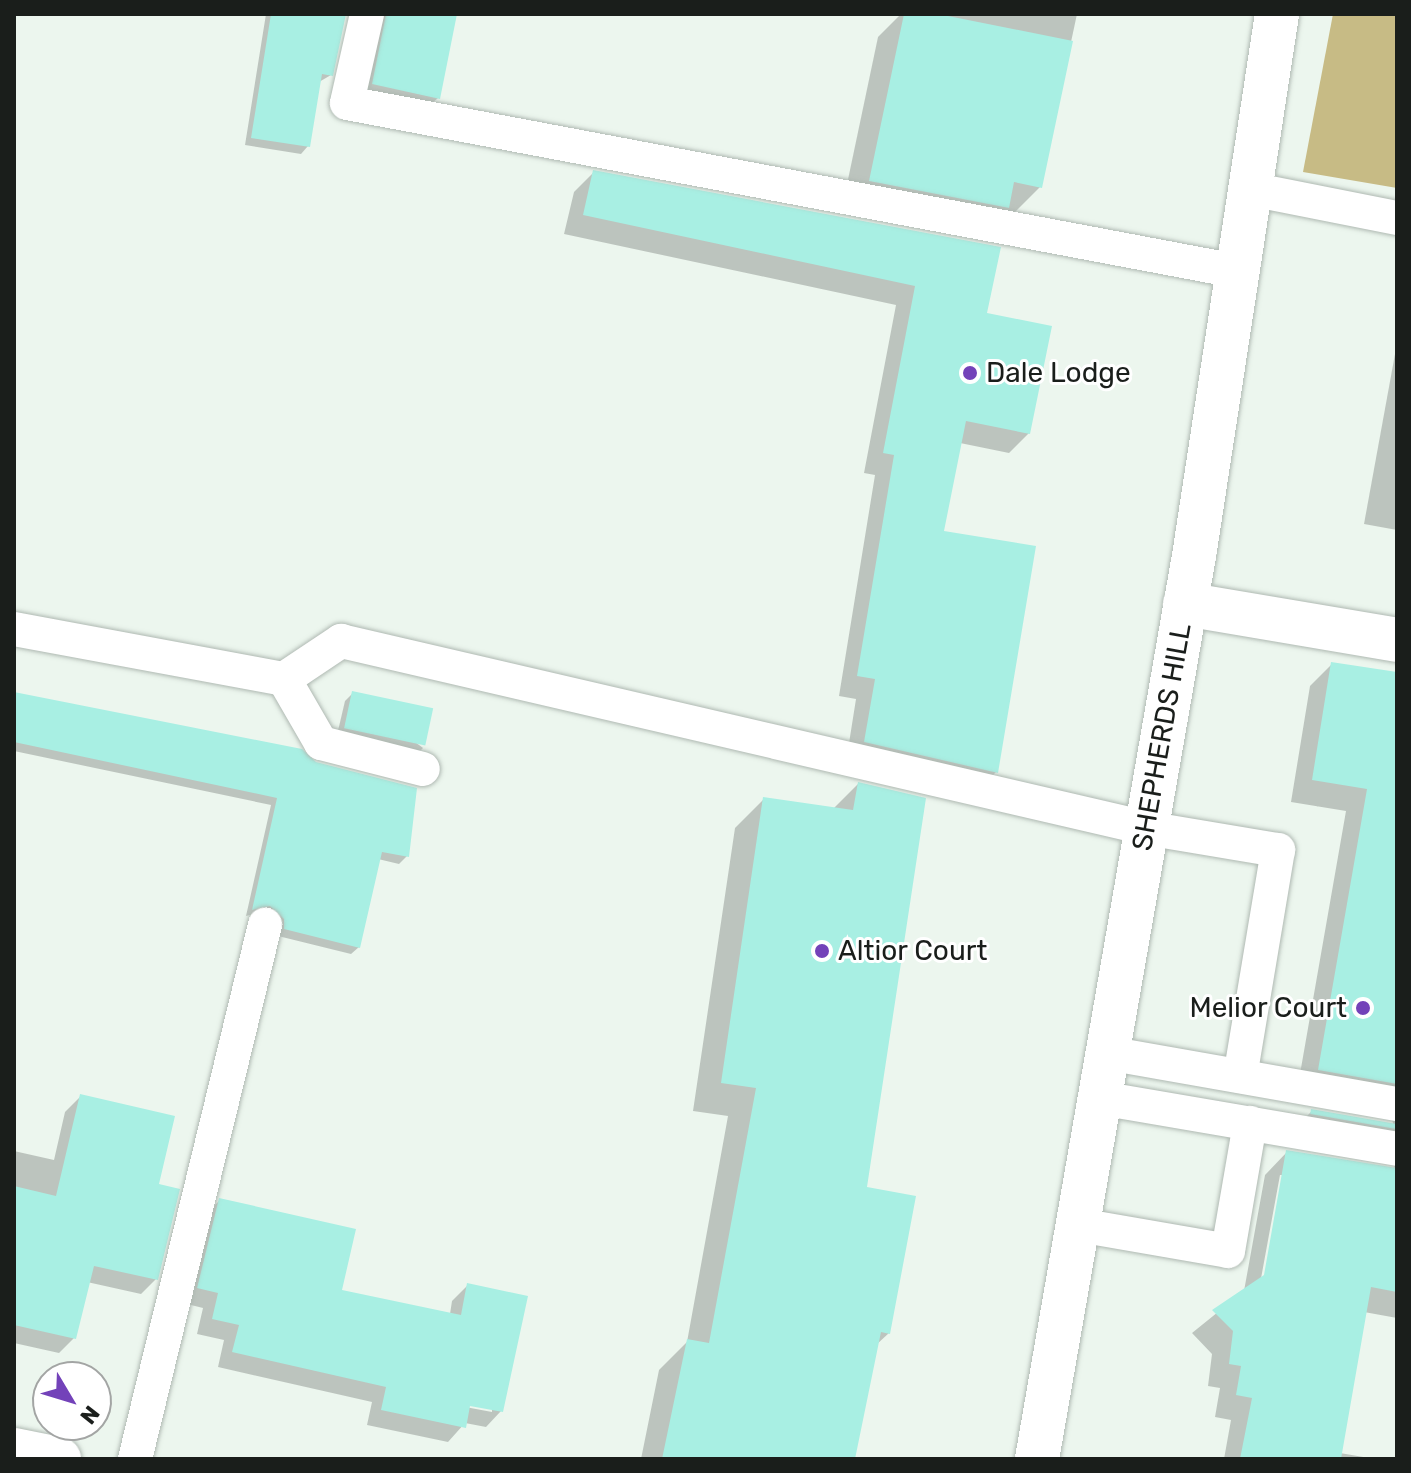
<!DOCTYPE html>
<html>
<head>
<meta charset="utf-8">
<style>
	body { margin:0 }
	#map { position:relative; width:1411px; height:1473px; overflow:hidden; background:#ecf6ee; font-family:Rubik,sans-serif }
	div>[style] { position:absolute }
	.forest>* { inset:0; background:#c7bb85 }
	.shadow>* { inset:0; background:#0003 }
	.building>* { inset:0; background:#a8efe3; transform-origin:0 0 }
	.roads { filter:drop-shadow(0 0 2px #afb9b2) drop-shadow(0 0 2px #afb9b2) }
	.service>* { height:34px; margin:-17px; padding:0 17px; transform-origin:17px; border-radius:17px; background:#fff }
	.minor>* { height:44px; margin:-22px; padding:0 22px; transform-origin:22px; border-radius:22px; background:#fff }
	.tertiary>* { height:44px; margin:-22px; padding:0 22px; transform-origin:22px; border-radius:22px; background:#fff }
	.dots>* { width:22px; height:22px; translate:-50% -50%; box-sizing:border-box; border:4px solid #fff; border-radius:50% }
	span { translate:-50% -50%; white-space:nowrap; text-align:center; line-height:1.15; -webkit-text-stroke:6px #fff; paint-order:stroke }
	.poi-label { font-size:28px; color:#1a1e1b }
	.left { translate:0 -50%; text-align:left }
	.right { translate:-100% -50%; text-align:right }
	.street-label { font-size:28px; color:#1a1e1b }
	.frame { position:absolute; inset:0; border:16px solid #1a1e1b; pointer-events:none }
	.north { position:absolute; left:32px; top:1361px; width:80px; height:80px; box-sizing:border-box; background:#fff; border:2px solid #a3a5a4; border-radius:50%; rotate:128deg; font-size:22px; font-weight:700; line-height:32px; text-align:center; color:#1a1e1b }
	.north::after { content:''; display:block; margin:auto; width:28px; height:36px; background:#7342b9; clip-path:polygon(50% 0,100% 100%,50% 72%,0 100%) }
</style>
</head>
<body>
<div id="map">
	<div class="forest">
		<div style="clip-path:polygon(1333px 14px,1397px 14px,1397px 188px,1303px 172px)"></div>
	</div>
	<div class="shadow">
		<div style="clip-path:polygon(266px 14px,344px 14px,331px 75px,319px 82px,308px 146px,301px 154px,245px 145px)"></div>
		<div style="clip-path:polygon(378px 14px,455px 14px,438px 98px,430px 105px,365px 92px)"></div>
		<div style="clip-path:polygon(901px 14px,1077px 14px,1040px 187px,1013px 214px,842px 208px,878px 37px)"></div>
		<div style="clip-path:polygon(594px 172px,998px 248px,984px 315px,1029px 433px,1009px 453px,960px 443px,942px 532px,996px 772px,976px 792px,846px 762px,856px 699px,839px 696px,875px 475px,864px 473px,896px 305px,564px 234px,574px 192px)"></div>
		<div style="clip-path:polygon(1397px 343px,1397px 530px,1364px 524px)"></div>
		<div style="clip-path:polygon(evenodd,1332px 664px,1397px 674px,1397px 1318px,1364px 1312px,1340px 1453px,1375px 1459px,1224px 1459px,1231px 1420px,1215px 1417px,1220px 1388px,1208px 1386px,1212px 1354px,1192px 1333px,1244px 1291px,1265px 1175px,1287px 1152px,1395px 1171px,1394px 1164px,1290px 1133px,1312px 1111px,1394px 1126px,1389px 1111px,1297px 1091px,1346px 811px,1291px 802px,1310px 686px,1332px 664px,1280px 1175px,1284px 1175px,1264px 1285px,1260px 1284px,1280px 1175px)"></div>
		<div style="clip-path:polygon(352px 694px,423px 748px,416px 755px,337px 735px,345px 701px)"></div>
		<div style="clip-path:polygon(14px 695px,301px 751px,407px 856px,399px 864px,378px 859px,359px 947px,351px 954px,278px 936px,262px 912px,246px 916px,271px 805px,14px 751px)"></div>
		<div style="clip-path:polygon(858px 784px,865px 1189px,889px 1333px,876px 1345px,853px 1459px,641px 1459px,659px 1370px,687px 1342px,728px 1116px,693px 1111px,735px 828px,764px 799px,833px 809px)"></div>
		<div style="clip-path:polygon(81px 1096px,156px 1186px,156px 1279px,141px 1294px,87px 1282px,74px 1338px,59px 1353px,14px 1343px,14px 1151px,54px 1160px,65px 1112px)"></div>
		<div style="clip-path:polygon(evenodd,220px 1200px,340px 1292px,450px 1314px,452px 1301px,468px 1285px,501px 1411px,486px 1427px,465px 1423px,448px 1442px,367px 1425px,372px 1402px,218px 1367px,224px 1340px,197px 1334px,203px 1308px,183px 1303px,204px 1216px,220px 1200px,460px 1402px,492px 1408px,492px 1412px,460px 1406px,460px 1402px)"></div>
	</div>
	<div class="building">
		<div style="clip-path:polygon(271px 14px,346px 14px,333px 76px,322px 74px,310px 147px,251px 138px)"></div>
		<div style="clip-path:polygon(386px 14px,457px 14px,440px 99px,372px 84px)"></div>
		<div style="clip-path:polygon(904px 14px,938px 14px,1073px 41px,1042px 188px,1014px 182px,1009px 208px,869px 181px)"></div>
		<div style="clip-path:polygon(593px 170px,1001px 247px,987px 313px,1052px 326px,1030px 434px,966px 421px,944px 531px,1036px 546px,998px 773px,864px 742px,875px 679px,857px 676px,894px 455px,883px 453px,915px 286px,583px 215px)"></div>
		<div style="clip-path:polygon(1331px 662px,1397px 672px,1397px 1084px,1318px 1070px,1367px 789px,1312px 780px)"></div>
		<div style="left:352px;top:691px;width:83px;height:38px;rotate:12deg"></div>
		<div style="clip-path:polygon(14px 692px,302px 749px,316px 762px,417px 788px,409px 857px,382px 852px,360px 948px,284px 929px,284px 919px,270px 906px,252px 910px,277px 798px,14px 742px)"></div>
		<div style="clip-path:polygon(858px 782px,926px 798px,867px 1187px,916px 1196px,890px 1334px,881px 1332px,855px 1459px,662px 1459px,687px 1339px,709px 1343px,756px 1088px,721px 1083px,763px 797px,853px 810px)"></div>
		<div style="clip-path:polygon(80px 1094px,175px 1116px,159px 1184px,180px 1189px,158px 1280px,94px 1266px,76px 1339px,14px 1325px,14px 1186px,56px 1196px)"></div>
		<div style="left:1311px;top:1109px;width:87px;height:5px;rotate:10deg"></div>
		<div style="clip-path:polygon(1286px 1150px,1397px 1168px,1397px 1292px,1371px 1287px,1341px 1459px,1240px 1459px,1252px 1398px,1236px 1395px,1241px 1366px,1229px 1364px,1233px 1331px,1212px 1310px,1264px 1275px)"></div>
		<div style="clip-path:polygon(219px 1198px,356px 1229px,342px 1290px,461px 1315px,467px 1283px,528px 1296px,503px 1412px,470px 1406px,466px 1428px,381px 1410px,386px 1387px,232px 1352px,239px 1325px,212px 1319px,218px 1293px,197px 1288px)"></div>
	</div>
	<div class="roads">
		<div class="service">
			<div style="left:367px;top:14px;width:91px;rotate:102.7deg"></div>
			<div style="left:347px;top:103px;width:905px;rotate:10.7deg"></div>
			<div style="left:1250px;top:189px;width:150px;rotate:11.2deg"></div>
			<div style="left:14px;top:629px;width:275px;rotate:10.5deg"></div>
			<div style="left:284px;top:679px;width:69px;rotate:-33.7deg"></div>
			<div style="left:341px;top:641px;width:826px;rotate:13.08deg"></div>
			<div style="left:1146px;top:828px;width:134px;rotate:9.5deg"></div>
			<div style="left:1278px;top:850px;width:229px;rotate:99.5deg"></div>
			<div style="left:284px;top:679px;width:74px;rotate:60deg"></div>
			<div style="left:321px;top:743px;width:105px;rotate:14.3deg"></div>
			<div style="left:1107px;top:1053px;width:294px;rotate:10deg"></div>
			<div style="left:1100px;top:1098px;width:301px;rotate:9.7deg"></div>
			<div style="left:1078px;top:1225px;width:152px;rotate:9.8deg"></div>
			<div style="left:1228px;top:1251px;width:130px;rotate:-80.2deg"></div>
			<div style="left:135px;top:1459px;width:550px;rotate:-76.32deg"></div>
		</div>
		<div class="minor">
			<div style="left:1185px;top:604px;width:215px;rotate:9.6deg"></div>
			<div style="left:14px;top:1450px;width:46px;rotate:11.3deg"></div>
		</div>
		<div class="tertiary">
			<div style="left:1037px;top:1459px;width:917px;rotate:-80.14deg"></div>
			<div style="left:1194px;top:556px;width:548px;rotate:-81.29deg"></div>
		</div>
	</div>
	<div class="dots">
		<div style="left:970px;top:373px;background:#7342b9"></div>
		<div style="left:822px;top:951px;background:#7342b9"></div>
		<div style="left:1363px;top:1008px;background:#7342b9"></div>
	</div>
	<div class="poi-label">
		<span class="left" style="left:986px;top:373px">Dale Lodge</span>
		<span class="left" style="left:838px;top:951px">Altior Court</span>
		<span class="right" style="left:1347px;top:1008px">Melior Court</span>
	</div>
	<div class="street-label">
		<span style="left:1162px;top:737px;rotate:-80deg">SHEPHERDS HILL</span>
	</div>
	<div class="frame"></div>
	<div class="north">N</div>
</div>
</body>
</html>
